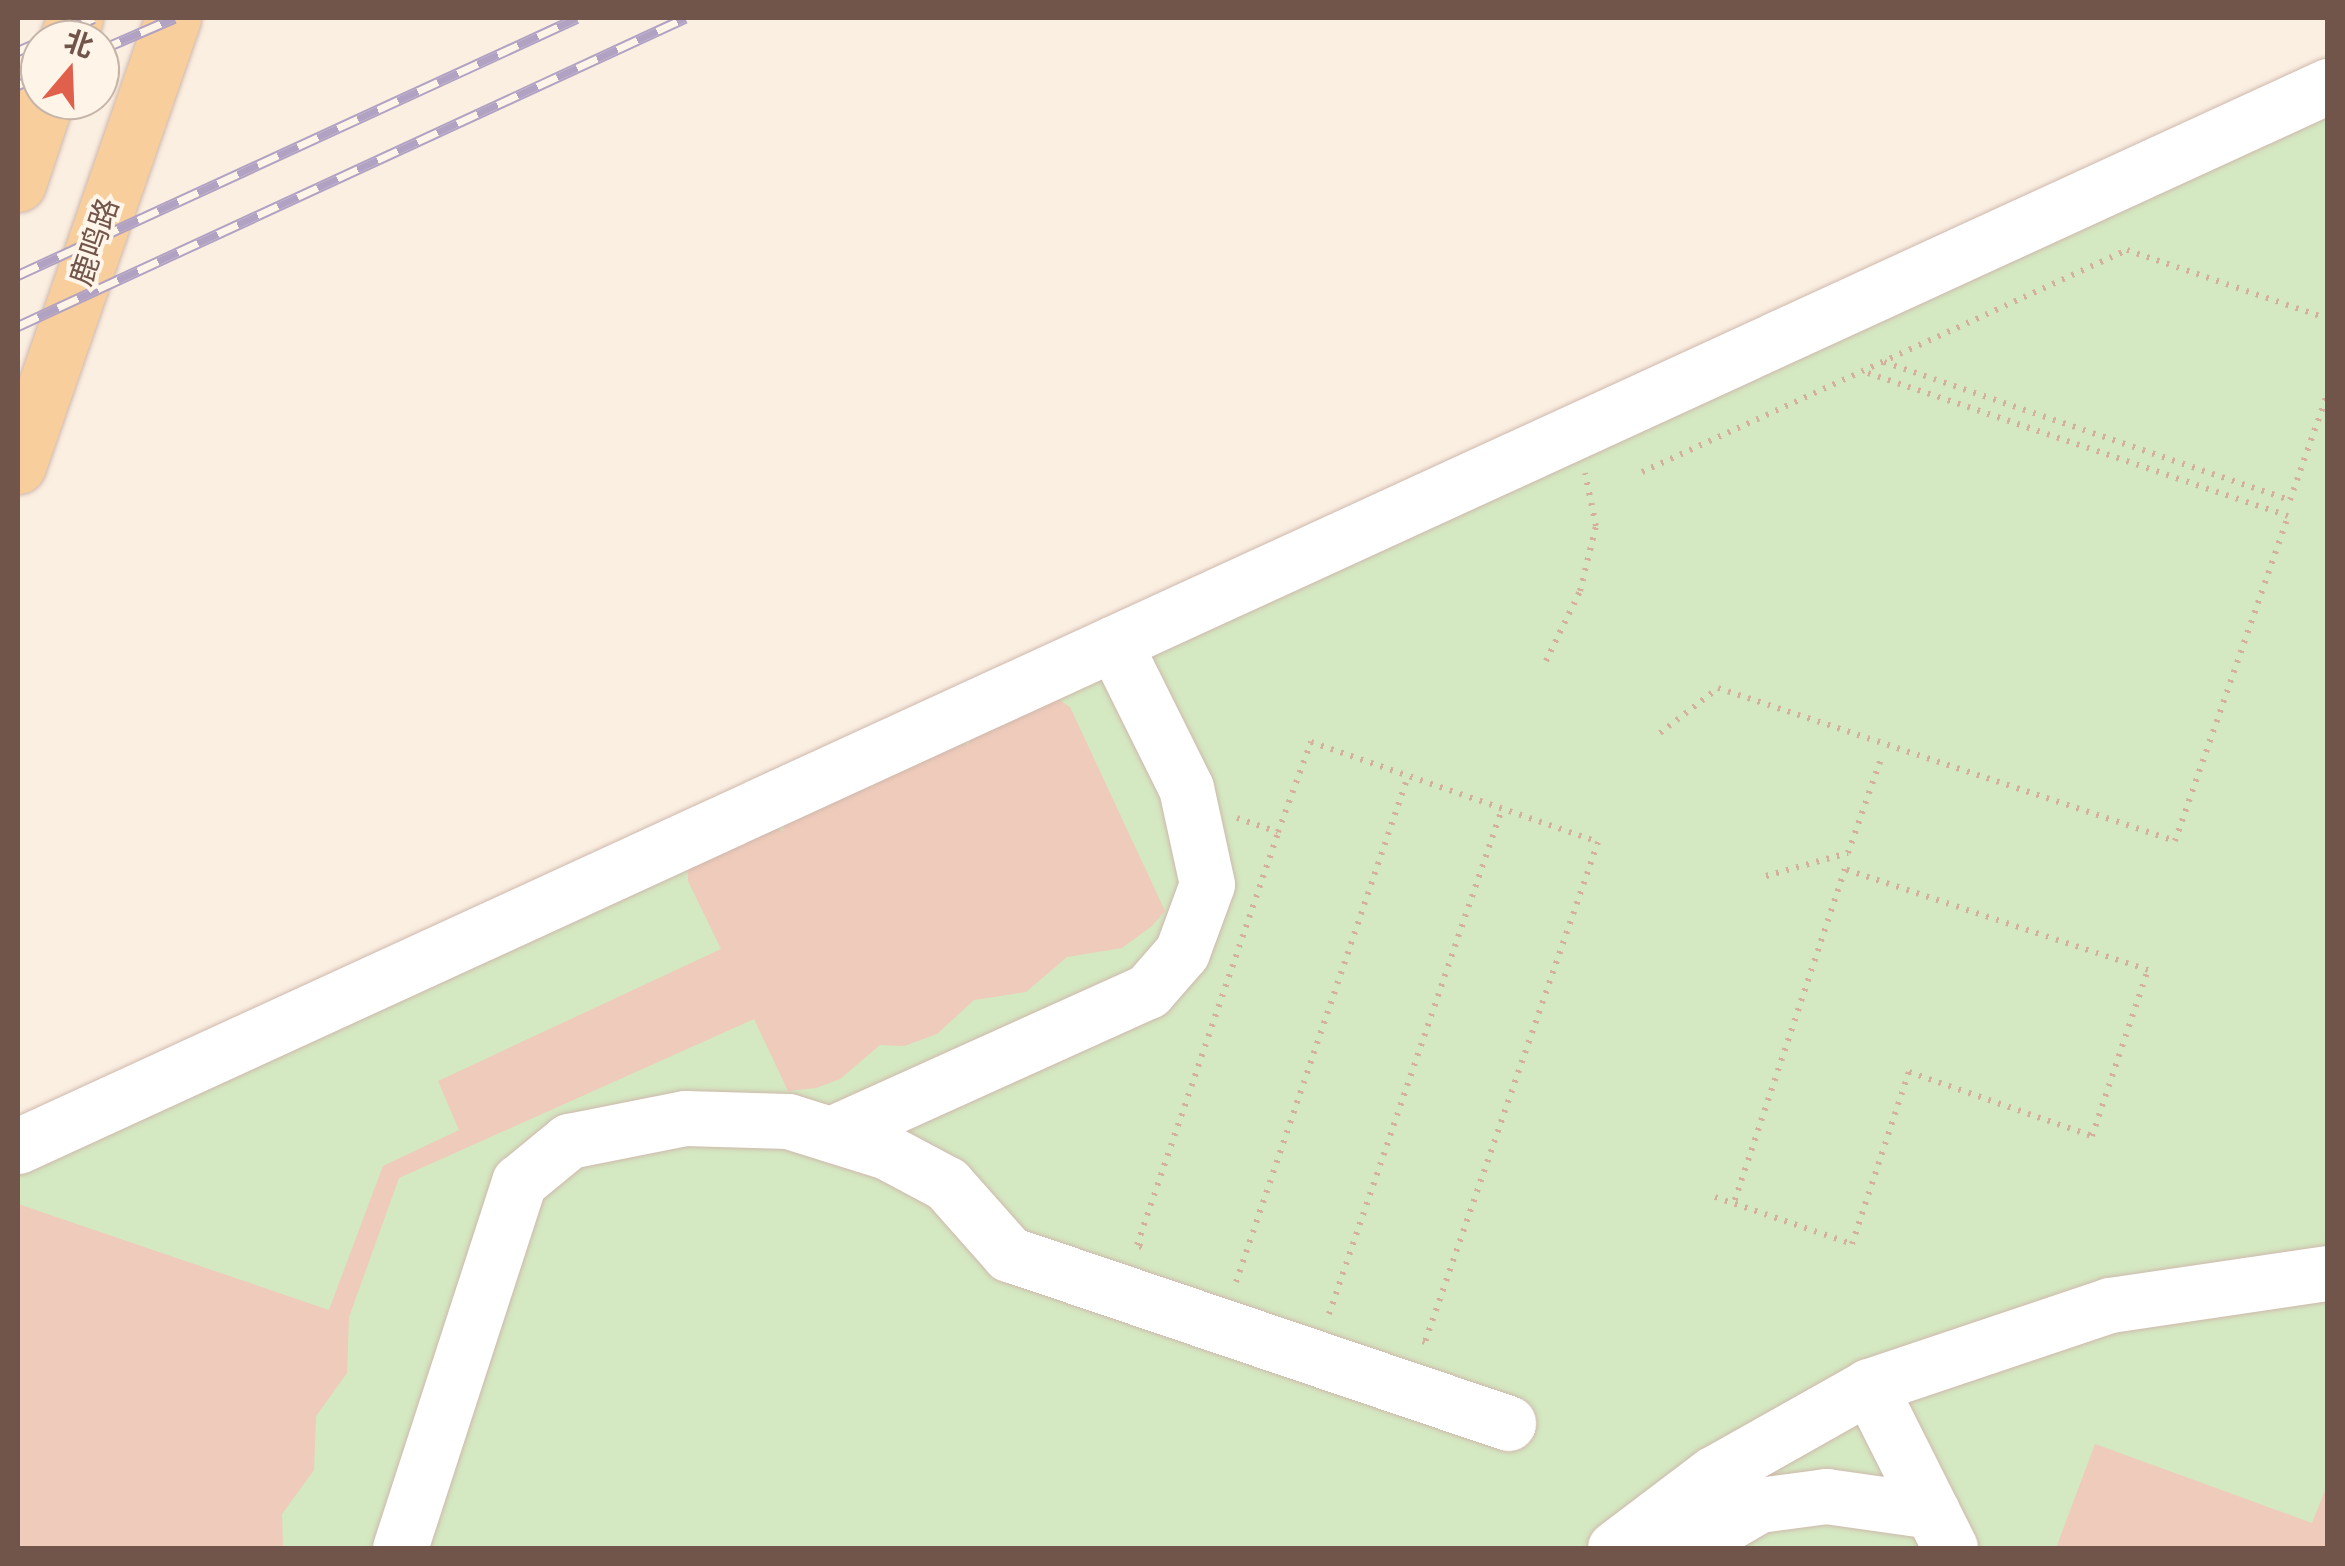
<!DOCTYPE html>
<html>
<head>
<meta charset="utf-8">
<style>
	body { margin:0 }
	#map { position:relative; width:2345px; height:1566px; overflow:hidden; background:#fbefe2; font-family:Montserrat,"Noto Sans SC",sans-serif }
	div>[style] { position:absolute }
	.green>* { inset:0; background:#d4e8c1 }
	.building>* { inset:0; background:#efcbbb }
	.path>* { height:6px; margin-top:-3px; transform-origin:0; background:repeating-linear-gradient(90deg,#d4af9e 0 2.5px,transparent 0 10.5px) }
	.roads { filter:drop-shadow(0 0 2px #ceb8ac) drop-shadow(0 0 2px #ceb8ac) }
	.minor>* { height:55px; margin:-27.5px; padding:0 27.5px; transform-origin:27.5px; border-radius:27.5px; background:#fff }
	.major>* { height:55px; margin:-27.5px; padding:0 27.5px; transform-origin:27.5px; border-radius:27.5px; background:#f8ce9d }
	.rail>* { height:11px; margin-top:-5.5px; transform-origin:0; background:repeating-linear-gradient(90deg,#fef4e8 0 22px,#b1a2c3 0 44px); box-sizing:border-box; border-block:2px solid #b1a2c3 }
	span { translate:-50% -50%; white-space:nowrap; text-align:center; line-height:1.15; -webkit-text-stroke:8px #fef4e8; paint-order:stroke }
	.street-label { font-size:30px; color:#71544a }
	.frame { position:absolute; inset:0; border:20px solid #71544a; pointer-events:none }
	.north { position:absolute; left:20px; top:20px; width:100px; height:100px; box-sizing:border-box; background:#fef4e8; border:2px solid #c6b4a9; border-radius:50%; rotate:19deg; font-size:28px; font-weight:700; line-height:40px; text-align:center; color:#71544a }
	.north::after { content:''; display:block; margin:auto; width:35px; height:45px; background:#e1604b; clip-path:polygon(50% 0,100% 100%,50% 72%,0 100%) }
</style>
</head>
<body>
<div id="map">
	<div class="green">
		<div style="clip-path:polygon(2327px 86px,2327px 1548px,18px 1548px,18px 1146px)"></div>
	</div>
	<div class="building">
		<div style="clip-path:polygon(1050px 694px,1070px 707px,1165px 911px,1152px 926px,1122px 948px,1067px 957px,1026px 992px,974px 1000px,937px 1034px,904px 1046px,880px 1045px,840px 1079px,816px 1088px,788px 1091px,754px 1019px,399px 1178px,349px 1317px,347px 1373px,316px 1416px,314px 1470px,282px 1514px,283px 1548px,18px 1548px,18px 1204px,329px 1310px,383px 1166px,459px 1130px,438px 1081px,721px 949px,688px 881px,688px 867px,759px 823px,783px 831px,788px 811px,854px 781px,873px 787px,879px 768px,951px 738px,968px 745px,973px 727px)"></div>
		<div style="clip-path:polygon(2095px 1444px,2312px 1523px,2328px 1483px,2328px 1548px,2056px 1548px)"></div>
	</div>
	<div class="path">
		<div style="left:1884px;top:362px;width:429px;rotate:18.8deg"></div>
		<div style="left:2290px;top:500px;width:114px;rotate:-70.6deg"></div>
		<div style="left:1642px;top:472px;width:533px;rotate:-24.6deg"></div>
		<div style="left:2127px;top:250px;width:213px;rotate:18.9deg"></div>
		<div style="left:1546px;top:661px;width:78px;rotate:-64.1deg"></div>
		<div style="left:1580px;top:591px;width:67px;rotate:-76.2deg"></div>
		<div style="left:1596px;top:526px;width:54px;rotate:-101.7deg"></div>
		<div style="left:1660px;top:733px;width:73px;rotate:-37.8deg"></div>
		<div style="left:1718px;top:688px;width:482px;rotate:18.5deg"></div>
		<div style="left:2175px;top:841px;width:344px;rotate:-70.8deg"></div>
		<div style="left:2288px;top:516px;width:450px;rotate:-161.2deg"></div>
		<div style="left:1237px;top:818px;width:43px;rotate:18.9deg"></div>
		<div style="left:1278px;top:832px;width:96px;rotate:-69.9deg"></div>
		<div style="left:1311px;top:742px;width:304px;rotate:19.2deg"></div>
		<div style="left:1598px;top:842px;width:529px;rotate:109.09deg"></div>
		<div style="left:1425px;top:1342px;width:5px;rotate:-158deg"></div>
		<div style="left:1766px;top:876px;width:85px;rotate:-15.7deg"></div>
		<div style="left:1848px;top:853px;width:103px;rotate:-70.7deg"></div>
		<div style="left:1715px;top:1197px;width:145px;rotate:18.9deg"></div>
		<div style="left:1852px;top:1244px;width:181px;rotate:-71.7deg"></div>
		<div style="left:1909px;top:1072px;width:194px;rotate:19.3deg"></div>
		<div style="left:2092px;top:1136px;width:175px;rotate:-71.4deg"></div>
		<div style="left:2148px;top:970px;width:319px;rotate:-161.6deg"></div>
		<div style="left:1845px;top:869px;width:352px;rotate:108.4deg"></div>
		<div style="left:1142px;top:1247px;width:5px;rotate:-158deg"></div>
		<div style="left:1137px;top:1245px;width:436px;rotate:-71.1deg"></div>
		<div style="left:1236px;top:1282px;width:534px;rotate:-71.23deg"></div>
		<div style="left:1329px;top:1314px;width:534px;rotate:-71.09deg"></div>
	</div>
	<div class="roads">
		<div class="minor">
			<div style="left:831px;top:1134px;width:348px;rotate:-24.3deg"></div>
			<div style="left:1148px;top:991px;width:52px;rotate:-48.9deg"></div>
			<div style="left:1182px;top:952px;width:72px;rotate:-69.8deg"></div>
			<div style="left:1207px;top:884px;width:98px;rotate:-102.3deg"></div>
			<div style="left:1186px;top:788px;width:162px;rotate:-116.4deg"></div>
			<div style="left:18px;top:1146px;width:2542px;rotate:-24.65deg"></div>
			<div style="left:1869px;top:1386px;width:181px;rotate:63.4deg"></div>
			<div style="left:400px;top:1548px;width:385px;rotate:-72deg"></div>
			<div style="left:519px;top:1182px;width:65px;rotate:-39.4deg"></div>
			<div style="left:569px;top:1141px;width:118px;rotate:-11.2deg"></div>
			<div style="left:685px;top:1118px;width:103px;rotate:1.7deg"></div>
			<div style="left:788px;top:1121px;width:104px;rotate:17.4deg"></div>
			<div style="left:887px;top:1152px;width:68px;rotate:28.1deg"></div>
			<div style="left:947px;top:1184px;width:94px;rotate:48.5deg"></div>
			<div style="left:1009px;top:1254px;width:527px;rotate:18.71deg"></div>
			<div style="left:1615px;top:1548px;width:123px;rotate:-37.1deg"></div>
			<div style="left:1713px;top:1474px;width:179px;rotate:-29.4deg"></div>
			<div style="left:1869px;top:1386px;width:254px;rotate:-18.6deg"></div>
			<div style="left:2110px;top:1305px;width:220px;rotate:-8.4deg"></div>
			<div style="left:1685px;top:1548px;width:86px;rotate:-30.2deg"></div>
			<div style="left:1759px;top:1505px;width:68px;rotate:-7.7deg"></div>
			<div style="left:1826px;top:1496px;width:107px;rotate:8.1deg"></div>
		</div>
		<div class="major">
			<div style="left:67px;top:40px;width:23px;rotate:-70deg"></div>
			<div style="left:18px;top:184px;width:89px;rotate:-71.6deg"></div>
			<div style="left:18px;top:466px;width:474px;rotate:-70.9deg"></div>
		</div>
	</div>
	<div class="rail">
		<div style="left:42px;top:40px;width:56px;rotate:-22.9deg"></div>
		<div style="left:100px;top:50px;width:81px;rotate:-23.4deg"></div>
		<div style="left:18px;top:51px;width:24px;rotate:-24deg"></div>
		<div style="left:18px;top:85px;width:24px;rotate:-24deg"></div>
		<div style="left:18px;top:275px;width:615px;rotate:-24.69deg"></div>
		<div style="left:18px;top:326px;width:735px;rotate:-24.79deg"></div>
	</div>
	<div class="street-label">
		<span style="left:95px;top:242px;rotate:-71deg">鹿鸣路</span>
	</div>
	<div class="frame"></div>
	<div class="north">北</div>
</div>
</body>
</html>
